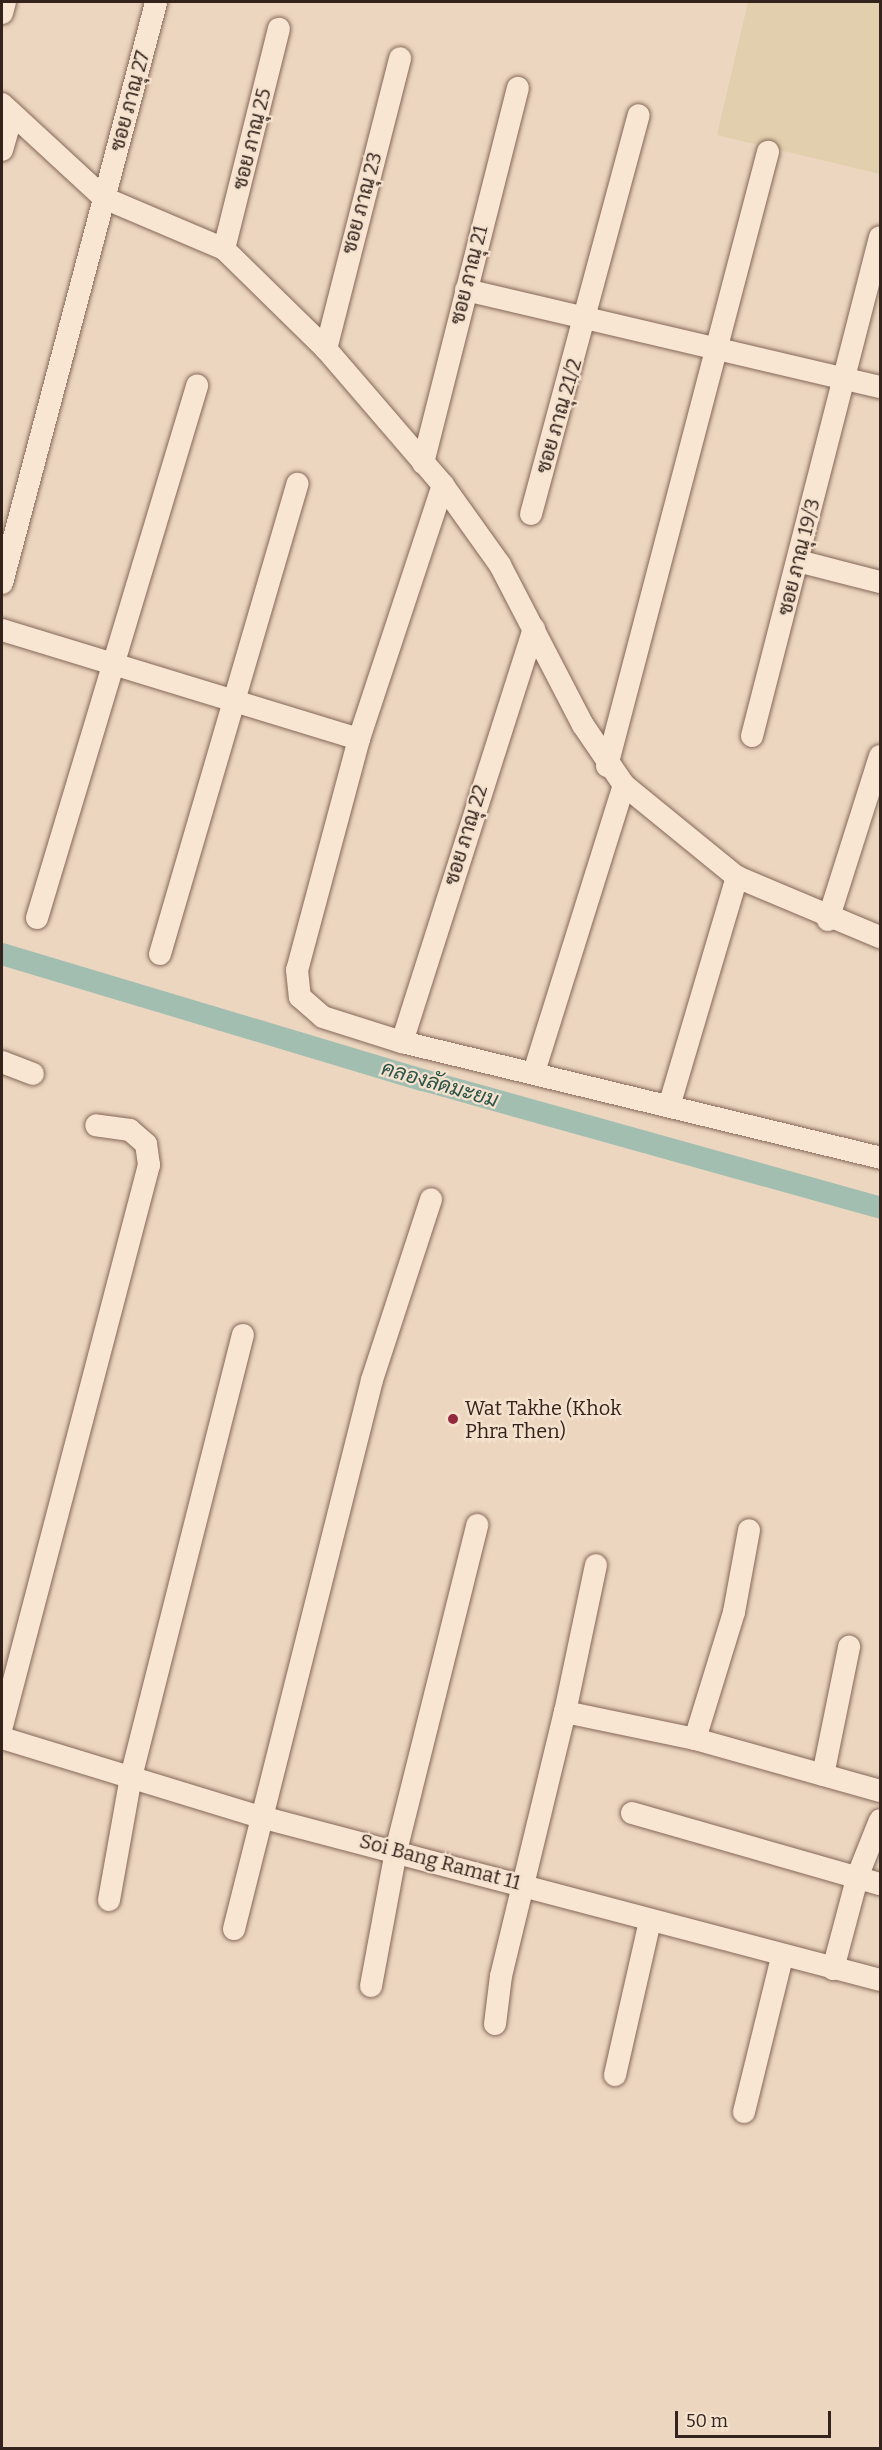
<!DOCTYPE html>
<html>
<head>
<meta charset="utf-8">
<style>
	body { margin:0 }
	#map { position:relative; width:882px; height:2450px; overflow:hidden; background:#ecd6bf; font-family:Bitter,Sarabun,serif }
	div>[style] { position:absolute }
	.farmland>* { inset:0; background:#e2cfad }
	.canal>* { height:22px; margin:-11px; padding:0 11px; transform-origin:11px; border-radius:11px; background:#a2beb1 }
	.roads { filter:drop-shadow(0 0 2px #846758) drop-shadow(0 0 2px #846758) }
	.street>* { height:22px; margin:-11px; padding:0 11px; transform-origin:11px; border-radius:11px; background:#f8e5d2 }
	.dots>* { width:16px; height:16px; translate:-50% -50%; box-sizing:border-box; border:3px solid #f4e2ce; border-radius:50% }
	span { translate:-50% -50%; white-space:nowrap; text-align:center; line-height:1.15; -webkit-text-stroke:4.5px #f4e2ce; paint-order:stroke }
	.street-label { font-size:20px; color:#34231c }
	.poi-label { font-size:20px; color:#34231c }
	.left { translate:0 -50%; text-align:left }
	.water-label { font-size:21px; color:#2c5449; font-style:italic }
	.frame { position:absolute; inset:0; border:3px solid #34231c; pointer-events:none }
	.scale { position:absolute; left:675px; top:2411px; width:156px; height:27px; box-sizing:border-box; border:3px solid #34231c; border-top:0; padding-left:8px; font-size:18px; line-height:21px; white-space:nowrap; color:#34231c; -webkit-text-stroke:4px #f4e2ce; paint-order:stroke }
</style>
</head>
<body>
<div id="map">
	<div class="farmland">
		<div style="clip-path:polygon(748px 2px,880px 2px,880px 174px,717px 135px)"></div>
	</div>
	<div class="canal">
		<div style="left:2px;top:954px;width:439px;rotate:16.7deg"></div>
		<div style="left:423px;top:1080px;width:475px;rotate:15.6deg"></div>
	</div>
	<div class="roads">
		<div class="street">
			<div style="left:2px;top:13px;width:11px;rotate:-75deg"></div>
			<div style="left:2px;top:104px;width:139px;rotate:42.7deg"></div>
			<div style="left:104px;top:198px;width:130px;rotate:23deg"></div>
			<div style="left:224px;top:249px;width:143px;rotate:44.4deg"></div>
			<div style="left:326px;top:349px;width:179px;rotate:49.3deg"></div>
			<div style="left:443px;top:485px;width:98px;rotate:54.5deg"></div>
			<div style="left:500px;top:565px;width:180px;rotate:62.6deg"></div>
			<div style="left:583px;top:725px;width:73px;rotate:55.7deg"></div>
			<div style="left:624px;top:785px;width:146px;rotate:39.2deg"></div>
			<div style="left:737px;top:877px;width:155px;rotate:22.8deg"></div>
			<div style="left:2px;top:150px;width:36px;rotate:-74deg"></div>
			<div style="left:224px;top:249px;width:227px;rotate:-76deg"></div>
			<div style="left:466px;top:290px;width:425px;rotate:13.2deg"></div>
			<div style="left:326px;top:349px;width:300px;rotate:-75.7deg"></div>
			<div style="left:423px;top:463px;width:387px;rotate:-75.8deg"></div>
			<div style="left:443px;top:485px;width:268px;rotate:108.3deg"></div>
			<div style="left:359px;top:739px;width:239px;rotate:105deg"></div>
			<div style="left:297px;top:970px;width:27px;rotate:84deg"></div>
			<div style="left:300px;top:997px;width:30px;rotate:41deg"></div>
			<div style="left:323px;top:1017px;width:83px;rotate:17.6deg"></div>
			<div style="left:402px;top:1042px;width:492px;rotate:13.6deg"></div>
			<div style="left:531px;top:514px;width:413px;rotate:-74.9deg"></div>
			<div style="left:798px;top:561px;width:85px;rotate:14.4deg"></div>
			<div style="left:2px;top:583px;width:600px;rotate:-75.13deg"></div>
			<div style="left:2px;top:630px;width:373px;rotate:17deg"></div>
			<div style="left:752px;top:736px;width:515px;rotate:-75.61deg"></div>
			<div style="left:607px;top:766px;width:635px;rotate:-75.31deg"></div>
			<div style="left:37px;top:918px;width:556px;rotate:-73.26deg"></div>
			<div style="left:828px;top:920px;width:172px;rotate:-72.4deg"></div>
			<div style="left:160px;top:954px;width:490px;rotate:-73.7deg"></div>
			<div style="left:402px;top:1042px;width:434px;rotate:-72.3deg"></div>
			<div style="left:2px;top:1062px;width:33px;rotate:21deg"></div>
			<div style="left:534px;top:1072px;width:301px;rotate:-72.6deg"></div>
			<div style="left:670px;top:1103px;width:236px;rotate:-73.5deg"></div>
			<div style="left:565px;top:1712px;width:150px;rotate:-78.1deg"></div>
			<div style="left:2px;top:1726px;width:580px;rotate:-75.32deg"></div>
			<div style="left:149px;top:1165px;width:21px;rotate:-98deg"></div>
			<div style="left:146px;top:1144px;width:21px;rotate:-139deg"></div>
			<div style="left:130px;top:1130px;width:34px;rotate:-172deg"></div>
			<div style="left:2px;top:1738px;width:271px;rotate:17deg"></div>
			<div style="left:261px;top:1817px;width:640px;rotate:14.75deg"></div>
			<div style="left:695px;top:1739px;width:133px;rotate:-72.9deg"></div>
			<div style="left:734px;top:1612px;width:83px;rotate:-79.6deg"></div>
			<div style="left:823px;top:1775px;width:131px;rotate:-78.5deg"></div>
			<div style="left:632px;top:1813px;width:258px;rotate:16deg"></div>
			<div style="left:109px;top:1900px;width:125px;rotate:-79.9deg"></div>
			<div style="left:131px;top:1777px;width:456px;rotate:-75.8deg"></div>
			<div style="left:234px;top:1929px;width:566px;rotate:-75.89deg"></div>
			<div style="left:372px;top:1380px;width:190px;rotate:-71.9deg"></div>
			<div style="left:833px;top:1969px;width:97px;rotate:-75.1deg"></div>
			<div style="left:858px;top:1875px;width:59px;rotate:-68.2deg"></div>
			<div style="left:371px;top:1986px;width:137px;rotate:-79.5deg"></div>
			<div style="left:396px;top:1851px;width:336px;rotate:-76deg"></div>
			<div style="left:495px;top:2024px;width:48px;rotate:-82.9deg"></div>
			<div style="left:501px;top:1976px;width:272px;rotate:-76.4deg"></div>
			<div style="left:565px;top:1712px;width:133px;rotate:11.7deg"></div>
			<div style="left:695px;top:1739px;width:192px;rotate:15.7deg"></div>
			<div style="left:615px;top:2075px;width:158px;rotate:-77.2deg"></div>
			<div style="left:744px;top:2112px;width:160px;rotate:-76.2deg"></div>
		</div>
	</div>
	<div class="dots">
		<div style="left:453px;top:1419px;background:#922a3f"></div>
	</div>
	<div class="street-label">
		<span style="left:130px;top:101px;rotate:-75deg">ซอย ภาณุ 27</span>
		<span style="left:252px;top:139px;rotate:-76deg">ซอย ภาณุ 25</span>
		<span style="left:362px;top:203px;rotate:-75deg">ซอย ภาณุ 23</span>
		<span style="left:469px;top:275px;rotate:-76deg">ซอย ภาณุ 21</span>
		<span style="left:559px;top:416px;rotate:-74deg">ซอย ภาณุ 21/2</span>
		<span style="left:799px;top:557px;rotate:-76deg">ซอย ภาณุ 19/3</span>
		<span style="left:466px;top:835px;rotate:-73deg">ซอย ภาณุ 22</span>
		<span style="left:440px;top:1862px;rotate:15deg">Soi Bang Ramat 11</span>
	</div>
	<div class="poi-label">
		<span class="left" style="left:465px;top:1420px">Wat Takhe (Khok<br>Phra Then)</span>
	</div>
	<div class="water-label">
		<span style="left:440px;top:1084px;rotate:16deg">คลองลัดมะยม</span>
	</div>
	<div class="frame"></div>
	<div class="scale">50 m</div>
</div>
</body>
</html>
